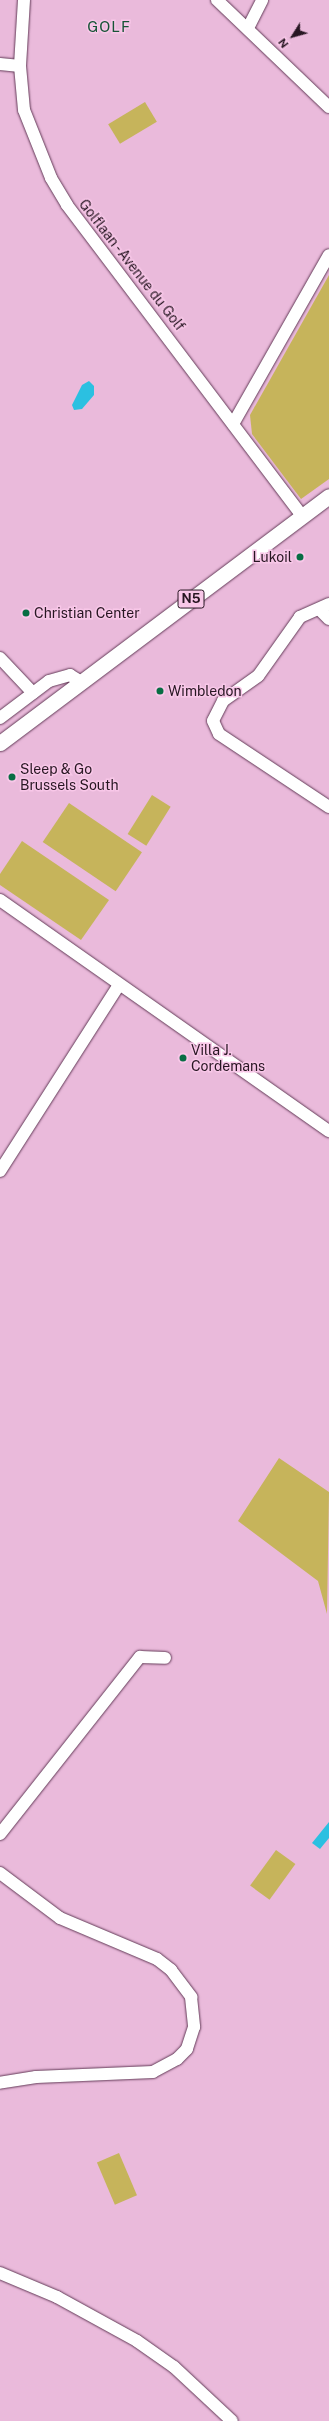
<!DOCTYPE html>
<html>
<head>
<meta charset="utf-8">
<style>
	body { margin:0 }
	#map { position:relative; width:329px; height:2421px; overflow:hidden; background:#eabadb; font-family:"Public Sans",sans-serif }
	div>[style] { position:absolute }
	.green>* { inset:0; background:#c6b45b; transform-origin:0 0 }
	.water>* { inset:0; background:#2bc0e1 }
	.roads { filter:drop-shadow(0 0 1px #633b58) drop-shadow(0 0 1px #633b58) }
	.minor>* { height:12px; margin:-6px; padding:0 6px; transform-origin:6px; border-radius:6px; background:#fff }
	.major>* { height:15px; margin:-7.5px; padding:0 7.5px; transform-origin:7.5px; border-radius:7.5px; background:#fff }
	.dots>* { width:11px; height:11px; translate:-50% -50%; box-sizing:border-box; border:2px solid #f8c7e8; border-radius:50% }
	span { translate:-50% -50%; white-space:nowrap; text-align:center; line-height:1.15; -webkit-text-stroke:3px #f8c7e8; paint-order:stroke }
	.shield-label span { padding:1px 3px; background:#f8c7e8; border:1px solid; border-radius:3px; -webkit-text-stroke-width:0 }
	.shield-label { font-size:13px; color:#271622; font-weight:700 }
	.street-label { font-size:14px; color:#271622 }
	.poi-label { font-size:14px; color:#271622 }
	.right { translate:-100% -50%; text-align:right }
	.left { translate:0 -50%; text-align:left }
	.neighbourhood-label { font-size:15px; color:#175436; letter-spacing:1px }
	.north { position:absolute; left:273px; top:16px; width:40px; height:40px; -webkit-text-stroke:3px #f8c7e8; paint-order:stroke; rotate:233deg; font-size:11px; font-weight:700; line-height:16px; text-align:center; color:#271622 }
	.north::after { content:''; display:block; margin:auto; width:14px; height:18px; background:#271622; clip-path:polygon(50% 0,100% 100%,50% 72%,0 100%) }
</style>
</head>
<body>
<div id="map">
	<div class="green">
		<div style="left:145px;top:102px;width:23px;height:43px;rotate:59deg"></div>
		<div style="clip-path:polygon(329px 275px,329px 479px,301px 499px,252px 434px,250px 415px)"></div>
		<div style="left:152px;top:795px;width:22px;height:46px;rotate:32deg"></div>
		<div style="left:69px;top:803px;width:88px;height:47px;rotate:34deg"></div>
		<div style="clip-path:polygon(22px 841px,109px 900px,81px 940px,0 885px,0 874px)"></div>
		<div style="clip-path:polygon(279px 1458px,329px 1492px,327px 1614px,318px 1581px,238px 1521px)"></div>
		<div style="left:276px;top:1850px;width:24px;height:44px;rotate:36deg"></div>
		<div style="left:119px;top:2153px;width:46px;height:24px;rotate:67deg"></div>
	</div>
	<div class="water">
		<div style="clip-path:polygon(89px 381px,94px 386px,94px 395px,82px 409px,74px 410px,72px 405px,82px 385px)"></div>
		<div style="clip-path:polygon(329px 1822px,329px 1838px,320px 1849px,312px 1843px)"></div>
	</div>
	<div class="roads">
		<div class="minor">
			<div style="left:24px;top:0;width:66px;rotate:93.5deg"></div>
			<div style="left:20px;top:66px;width:44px;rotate:84.8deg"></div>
			<div style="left:24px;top:110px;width:73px;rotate:68.3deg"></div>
			<div style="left:51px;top:178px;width:31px;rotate:59deg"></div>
			<div style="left:67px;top:205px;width:390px;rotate:52.9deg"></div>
			<div style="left:217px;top:0;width:155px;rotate:43.7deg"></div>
			<div style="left:248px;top:28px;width:31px;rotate:-63deg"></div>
			<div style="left:0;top:64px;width:20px;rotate:6deg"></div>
			<div style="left:233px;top:424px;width:194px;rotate:-60.4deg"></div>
			<div style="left:329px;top:604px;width:32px;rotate:156deg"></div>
			<div style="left:300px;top:617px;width:72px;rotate:125.4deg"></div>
			<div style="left:258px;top:676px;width:43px;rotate:144.5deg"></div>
			<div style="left:223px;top:701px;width:22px;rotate:117deg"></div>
			<div style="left:213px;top:721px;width:14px;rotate:65deg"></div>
			<div style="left:219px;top:734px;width:132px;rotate:33.6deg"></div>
			<div style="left:319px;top:609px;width:14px;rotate:45deg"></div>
			<div style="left:0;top:658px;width:48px;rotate:46.7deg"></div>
			<div style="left:0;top:718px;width:61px;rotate:-37.1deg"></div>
			<div style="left:49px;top:681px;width:22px;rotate:-16deg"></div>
			<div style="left:70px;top:675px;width:13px;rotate:32deg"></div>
			<div style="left:0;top:900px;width:402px;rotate:35.1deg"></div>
			<div style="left:0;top:1171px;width:221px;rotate:-57.4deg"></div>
			<div style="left:0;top:1834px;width:226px;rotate:-51.7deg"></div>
			<div style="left:140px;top:1657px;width:25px;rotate:2deg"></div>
			<div style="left:0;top:1873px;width:75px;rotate:36.9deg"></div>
			<div style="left:60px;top:1918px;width:105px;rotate:22.9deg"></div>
			<div style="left:157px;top:1959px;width:18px;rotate:38deg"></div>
			<div style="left:171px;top:1970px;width:34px;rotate:53deg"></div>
			<div style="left:191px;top:1997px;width:30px;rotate:84deg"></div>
			<div style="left:194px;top:2027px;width:23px;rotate:108deg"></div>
			<div style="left:187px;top:2049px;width:14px;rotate:135deg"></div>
			<div style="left:177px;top:2059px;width:27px;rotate:152deg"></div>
			<div style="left:153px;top:2072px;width:117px;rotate:177.6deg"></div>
			<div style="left:36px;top:2077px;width:36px;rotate:171deg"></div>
			<div style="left:0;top:2273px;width:62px;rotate:22.8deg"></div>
			<div style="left:57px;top:2297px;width:91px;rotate:28.8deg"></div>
			<div style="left:137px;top:2341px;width:45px;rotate:35.1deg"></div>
			<div style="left:174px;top:2367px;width:79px;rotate:43deg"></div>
		</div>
		<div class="major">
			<div style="left:0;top:743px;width:411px;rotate:-36.9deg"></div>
		</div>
	</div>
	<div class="dots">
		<div style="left:300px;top:557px;background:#076d43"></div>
		<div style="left:26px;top:613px;background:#076d43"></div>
		<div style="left:160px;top:691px;background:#076d43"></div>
		<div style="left:12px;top:777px;background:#076d43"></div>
		<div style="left:183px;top:1058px;background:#076d43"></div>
	</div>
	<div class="shield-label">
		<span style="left:191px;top:599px">N5</span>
	</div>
	<div class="street-label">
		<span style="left:132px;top:265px;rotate:52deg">Golflaan - Avenue du Golf</span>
	</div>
	<div class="poi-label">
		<span class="right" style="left:292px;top:557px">Lukoil</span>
		<span class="left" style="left:34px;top:613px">Christian Center</span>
		<span class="left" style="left:168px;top:691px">Wimbledon</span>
		<span class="left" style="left:20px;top:777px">Sleep &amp; Go<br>Brussels South</span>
		<span class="left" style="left:191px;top:1058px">Villa J.<br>Cordemans</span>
	</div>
	<div class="neighbourhood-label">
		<span style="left:109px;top:27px">GOLF</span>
	</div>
	<div class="north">N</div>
</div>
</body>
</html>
